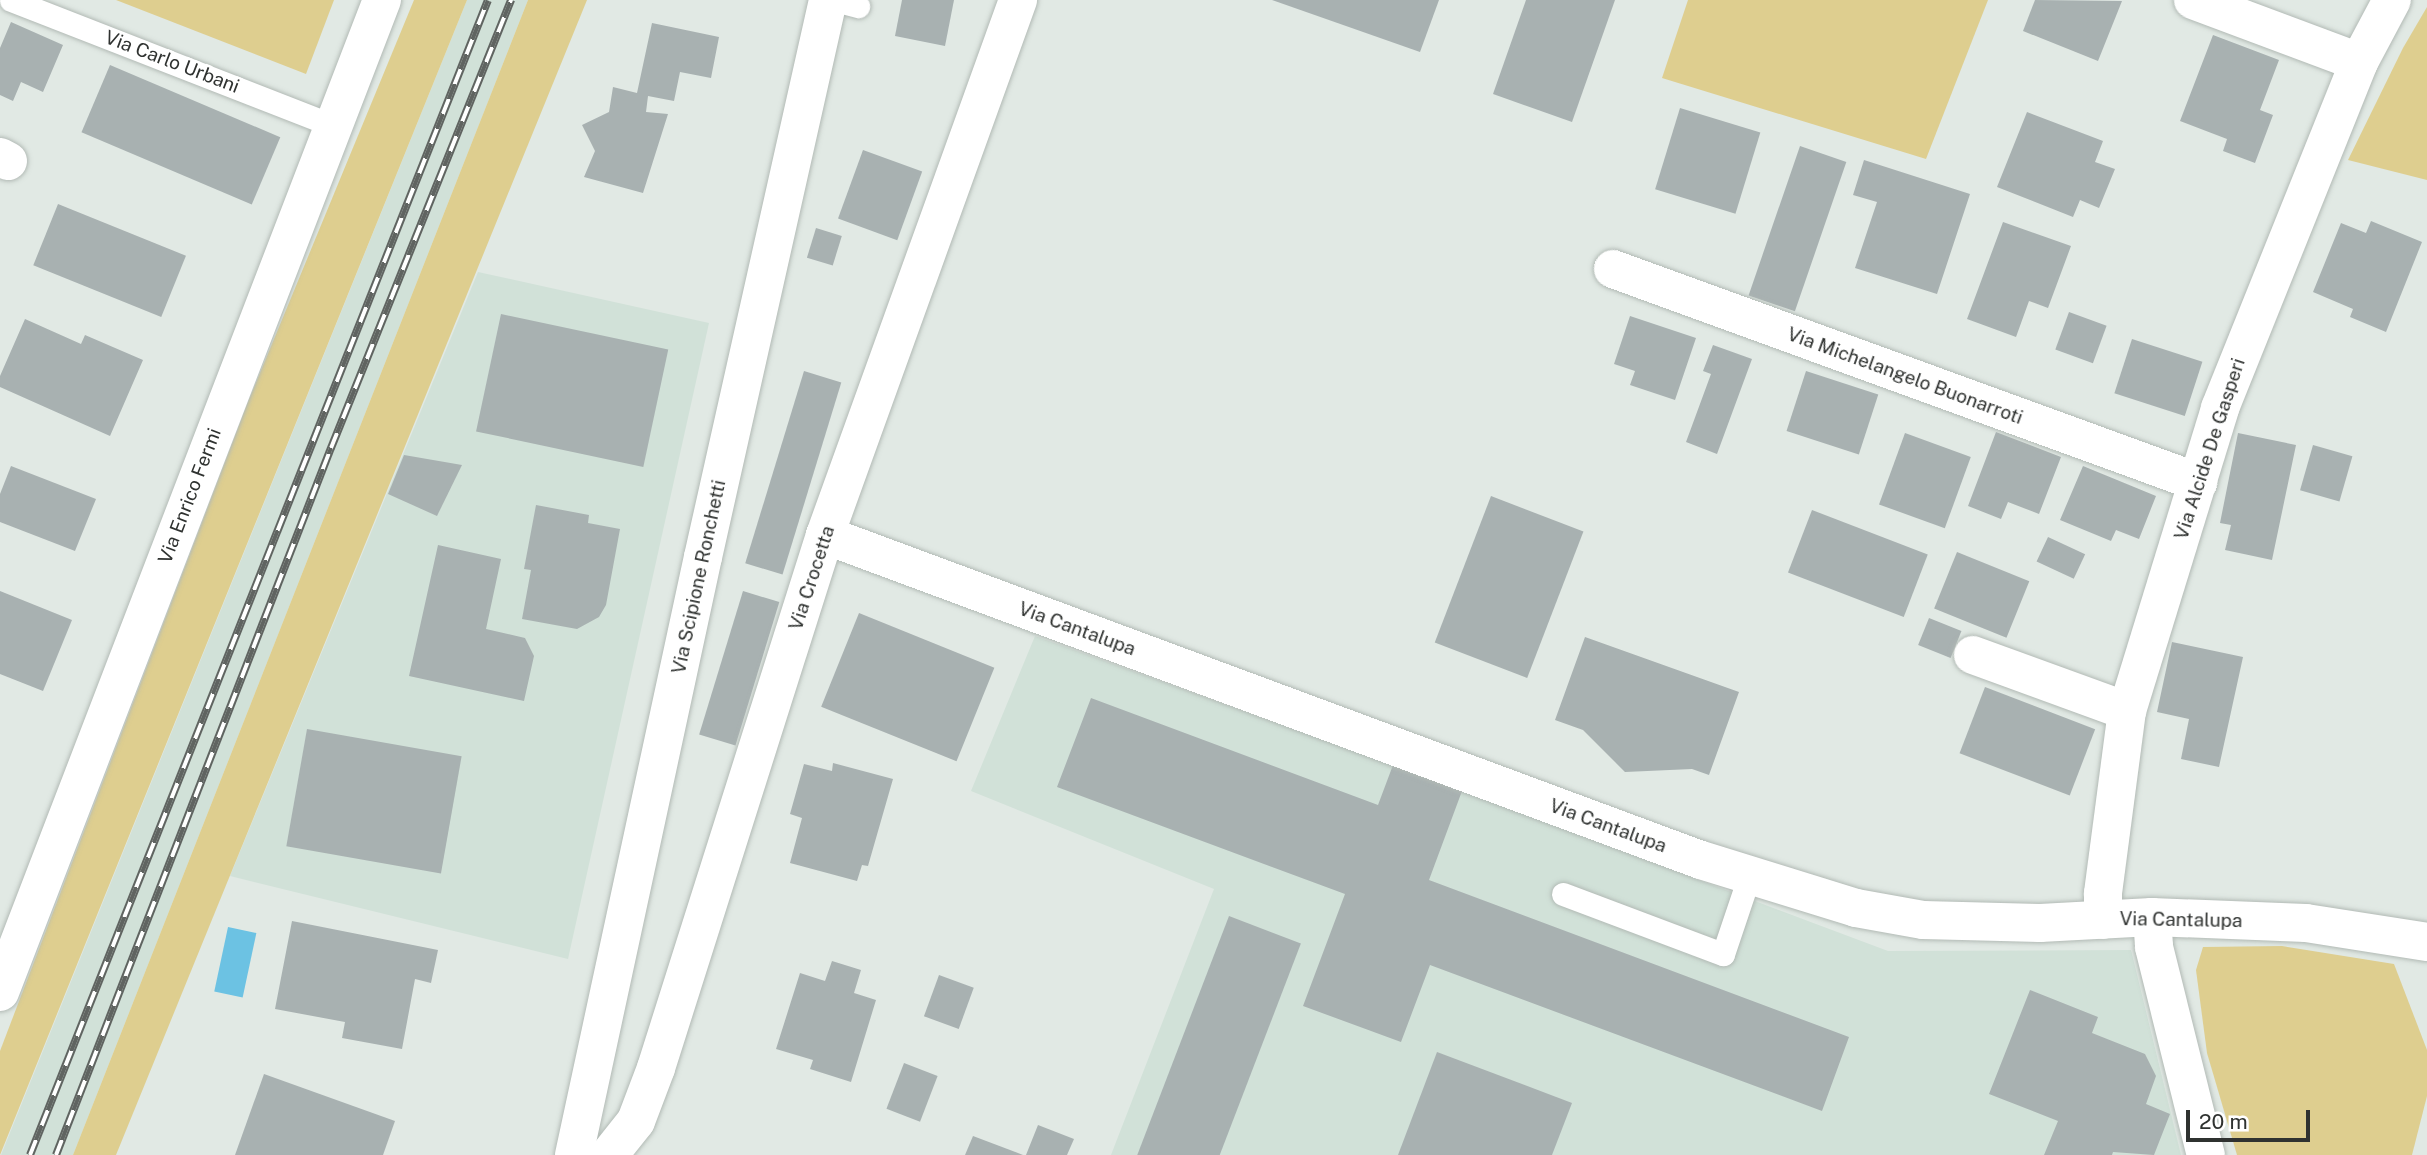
<!DOCTYPE html>
<html>
<head>
<meta charset="utf-8">
<style>
	body { margin:0 }
	#map { position:relative; width:2427px; height:1155px; overflow:hidden; background:#e1e9e4; font-family:"Public Sans",sans-serif }
	div>[style] { position:absolute }
	.built>* { inset:0; background:#d1e1d8 }
	.green>* { inset:0; background:#dece8f }
	.water>* { inset:0; background:#6cc2e3; transform-origin:0 0 }
	.building>* { inset:0; background:#a8b1b1; transform-origin:0 0 }
	.roads { filter:drop-shadow(0 0 2px #b2bab5) drop-shadow(0 0 2px #b2bab5) }
	.service>* { height:23px; margin:-11.5px; padding:0 11.5px; transform-origin:11.5px; border-radius:11.5px; background:#fff }
	.minor>* { height:38px; margin:-19px; padding:0 19px; transform-origin:19px; border-radius:19px; background:#fff }
	.secondary>* { height:38px; margin:-19px; padding:0 19px; transform-origin:19px; border-radius:19px; background:#fff }
	.rail>* { height:8px; margin-top:-4px; transform-origin:0; background:repeating-linear-gradient(90deg,#fff 0 16px,#606461 0 32px); box-sizing:border-box; border-block:2px solid #606461 }
	span { translate:-50% -50%; white-space:nowrap; text-align:center; line-height:1.15; -webkit-text-stroke:5px #fff; paint-order:stroke }
	.street-label { font-size:19px; color:#2f3230 }
	.scale { position:absolute; left:2186px; top:1110px; width:124px; height:32px; box-sizing:border-box; border:4px solid #2f3230; border-top:0; padding-left:9px; font-size:21px; line-height:24px; white-space:nowrap; color:#2f3230; -webkit-text-stroke:5px #fff; paint-order:stroke }
</style>
</head>
<body>
<div id="map">
	<div class="built">
		<div style="clip-path:polygon(467px 0,528px 0,73px 1155px,1px 1155px)"></div>
		<div style="clip-path:polygon(478px 272px,709px 323px,568px 959px,230px 876px)"></div>
		<div style="clip-path:polygon(1035px 636px,1393px 765px,1888px 951px,2131px 950px,2181px 1155px,1111px 1155px,1214px 889px,971px 791px)"></div>
	</div>
	<div class="green">
		<div style="clip-path:polygon(116px 0,334px 0,306px 74px)"></div>
		<div style="clip-path:polygon(414px 0,467px 0,0 1155px,0 1051px,248px 402px)"></div>
		<div style="clip-path:polygon(528px 0,587px 0,116px 1155px,73px 1155px)"></div>
		<div style="clip-path:polygon(1688px 0,1988px 0,1926px 159px,1662px 78px)"></div>
		<div style="clip-path:polygon(2427px 7px,2427px 180px,2348px 160px,2403px 48px)"></div>
		<div style="clip-path:polygon(2282px 946px,2394px 964px,2427px 1050px,2427px 1096px,2412px 1155px,2237px 1155px,2207px 1053px,2196px 970px,2203px 947px)"></div>
	</div>
	<div class="water">
		<div style="left:228px;top:927px;width:29px;height:66px;rotate:12deg"></div>
	</div>
	<div class="building">
		<div style="clip-path:polygon(902px 0,954px 0,945px 46px,895px 36px)"></div>
		<div style="clip-path:polygon(1272px 0,1439px 0,1420px 52px)"></div>
		<div style="clip-path:polygon(1526px 0,1615px 0,1572px 122px,1493px 94px)"></div>
		<div style="clip-path:polygon(2035px 0,2122px 1px,2098px 61px,2023px 31px)"></div>
		<div style="clip-path:polygon(11px 22px,63px 45px,43px 92px,21px 82px,13px 101px,0 95px,0 48px)"></div>
		<div style="clip-path:polygon(652px 23px,719px 37px,711px 78px,680px 72px,674px 101px,648px 96px,646px 112px,668px 114px,643px 193px,584px 177px,595px 151px,582px 125px,609px 112px,613px 87px,637px 93px)"></div>
		<div style="clip-path:polygon(2213px 35px,2279px 60px,2260px 110px,2273px 115px,2255px 163px,2223px 151px,2227px 139px,2180px 121px)"></div>
		<div style="left:110px;top:65px;width:185px;height:73px;rotate:23deg"></div>
		<div style="left:1680px;top:108px;width:84px;height:85px;rotate:17deg"></div>
		<div style="clip-path:polygon(2027px 112px,2103px 141px,2095px 162px,2115px 169px,2099px 208px,2080px 200px,2073px 217px,1997px 187px)"></div>
		<div style="left:1800px;top:146px;width:49px;height:158px;rotate:19deg"></div>
		<div style="left:863px;top:150px;width:63px;height:73px;rotate:20deg"></div>
		<div style="clip-path:polygon(1864px 160px,1970px 194px,1937px 294px,1855px 268px,1877px 202px,1853px 195px)"></div>
		<div style="left:58px;top:204px;width:138px;height:66px;rotate:22deg"></div>
		<div style="clip-path:polygon(2371px 221px,2422px 242px,2386px 332px,2350px 317px,2353px 309px,2313px 292px,2341px 223px,2366px 233px)"></div>
		<div style="clip-path:polygon(2003px 222px,2071px 246px,2048px 308px,2029px 301px,2016px 337px,1967px 319px)"></div>
		<div style="left:816px;top:228px;width:27px;height:31px;rotate:17deg"></div>
		<div style="left:2069px;top:312px;width:40px;height:40px;rotate:20deg"></div>
		<div style="left:501px;top:314px;width:171px;height:120px;rotate:12deg"></div>
		<div style="clip-path:polygon(1630px 316px,1696px 338px,1675px 400px,1630px 385px,1635px 371px,1614px 364px)"></div>
		<div style="clip-path:polygon(25px 319px,81px 344px,85px 335px,143px 360px,110px 436px,0 387px,0 376px)"></div>
		<div style="left:2132px;top:339px;width:74px;height:57px;rotate:18deg"></div>
		<div style="clip-path:polygon(1713px 345px,1752px 359px,1717px 454px,1686px 442px,1711px 374px,1703px 371px)"></div>
		<div style="left:804px;top:371px;width:39px;height:201px;rotate:17deg"></div>
		<div style="left:1806px;top:371px;width:76px;height:63px;rotate:18deg"></div>
		<div style="clip-path:polygon(1996px 432px,2061px 457px,2039px 514px,2008px 502px,2001px 519px,1968px 506px)"></div>
		<div style="left:1905px;top:433px;width:70px;height:76px;rotate:20deg"></div>
		<div style="clip-path:polygon(2238px 433px,2296px 445px,2272px 560px,2225px 550px,2231px 525px,2220px 523px)"></div>
		<div style="left:2313px;top:445px;width:41px;height:47px;rotate:16deg"></div>
		<div style="clip-path:polygon(404px 455px,462px 465px,437px 516px,388px 494px)"></div>
		<div style="clip-path:polygon(11px 466px,96px 499px,75px 551px,0 522px,0 494px)"></div>
		<div style="clip-path:polygon(2083px 466px,2156px 496px,2139px 539px,2116px 530px,2111px 541px,2060px 520px)"></div>
		<div style="left:1491px;top:496px;width:99px;height:157px;rotate:21deg"></div>
		<div style="clip-path:polygon(536px 505px,589px 515px,588px 523px,620px 529px,606px 605px,599px 617px,577px 629px,522px 619px,531px 570px,524px 569px)"></div>
		<div style="left:1812px;top:510px;width:124px;height:67px;rotate:21deg"></div>
		<div style="left:2048px;top:537px;width:41px;height:27px;rotate:25deg"></div>
		<div style="clip-path:polygon(438px 545px,501px 559px,486px 629px,525px 638px,534px 656px,524px 701px,409px 676px)"></div>
		<div style="left:1957px;top:552px;width:78px;height:61px;rotate:22deg"></div>
		<div style="clip-path:polygon(0 591px,72px 620px,43px 691px,0 674px)"></div>
		<div style="left:743px;top:591px;width:38px;height:150px;rotate:17deg"></div>
		<div style="left:859px;top:613px;width:146px;height:101px;rotate:22deg"></div>
		<div style="left:1929px;top:618px;width:35px;height:29px;rotate:22deg"></div>
		<div style="clip-path:polygon(1585px 637px,1739px 692px,1709px 775px,1692px 769px,1625px 772px,1583px 730px,1555px 720px)"></div>
		<div style="clip-path:polygon(2172px 642px,2243px 657px,2219px 767px,2181px 759px,2189px 719px,2157px 712px)"></div>
		<div style="left:1985px;top:687px;width:118px;height:71px;rotate:21deg"></div>
		<div style="clip-path:polygon(1091px 698px,1378px 805px,1393px 765px,1462px 791px,1429px 880px,1849px 1037px,1822px 1111px,1430px 965px,1401px 1042px,1303px 1006px,1345px 894px,1057px 787px)"></div>
		<div style="left:307px;top:729px;width:157px;height:119px;rotate:10deg"></div>
		<div style="clip-path:polygon(833px 763px,893px 779px,868px 866px,862px 865px,857px 881px,790px 863px,802px 818px,790px 814px,804px 764px,832px 771px)"></div>
		<div style="left:1229px;top:916px;width:77px;height:256px;rotate:21deg"></div>
		<div style="clip-path:polygon(292px 921px,438px 950px,431px 983px,415px 979px,402px 1049px,342px 1038px,345px 1022px,275px 1009px)"></div>
		<div style="clip-path:polygon(832px 961px,861px 970px,854px 993px,876px 1000px,851px 1082px,810px 1069px,813px 1060px,776px 1049px,800px 973px,825px 981px)"></div>
		<div style="left:939px;top:975px;width:37px;height:44px;rotate:20deg"></div>
		<div style="clip-path:polygon(2030px 990px,2098px 1017px,2092px 1033px,2145px 1054px,2156px 1076px,2146px 1104px,2170px 1114px,2154px 1155px,2113px 1152px,2112px 1155px,2044px 1155px,2058px 1121px,1989px 1094px)"></div>
		<div style="clip-path:polygon(1437px 1052px,1572px 1103px,1552px 1155px,1398px 1155px)"></div>
		<div style="left:904px;top:1063px;width:36px;height:49px;rotate:21deg"></div>
		<div style="clip-path:polygon(264px 1074px,395px 1121px,383px 1155px,235px 1155px)"></div>
		<div style="clip-path:polygon(1038px 1125px,1074px 1139px,1067px 1155px,1026px 1155px)"></div>
		<div style="clip-path:polygon(973px 1136px,1023px 1155px,965px 1155px)"></div>
	</div>
	<div class="roads">
		<div class="service">
			<div style="left:11px;top:0;width:344px;rotate:21.3deg"></div>
			<div style="left:835px;top:0;width:24px;rotate:15deg"></div>
			<div style="left:1563px;top:894px;width:171px;rotate:20.6deg"></div>
			<div style="left:1723px;top:954px;width:84px;rotate:-71.4deg"></div>
		</div>
		<div class="minor">
			<div style="left:2193px;top:0;width:177px;rotate:20.5deg"></div>
			<div style="left:0;top:157px;width:9px;rotate:27deg"></div>
			<div style="left:1613px;top:269px;width:623px;rotate:20.01deg"></div>
			<div style="left:825px;top:535px;width:934px;rotate:20.36deg"></div>
			<div style="left:1701px;top:860px;width:162px;rotate:17.2deg"></div>
			<div style="left:1856px;top:908px;width:68px;rotate:10.2deg"></div>
			<div style="left:1923px;top:920px;width:117px;rotate:1.5deg"></div>
			<div style="left:2040px;top:923px;width:112px;rotate:-3.1deg"></div>
			<div style="left:2152px;top:917px;width:154px;rotate:2.2deg"></div>
			<div style="left:2306px;top:923px;width:122px;rotate:8.9deg"></div>
			<div style="left:1973px;top:655px;width:164px;rotate:20deg"></div>
			<div style="left:2152px;top:917px;width:30px;rotate:86deg"></div>
			<div style="left:2154px;top:947px;width:214px;rotate:76deg"></div>
			<div style="left:2103px;top:920px;width:27px;rotate:-90deg"></div>
			<div style="left:2103px;top:893px;width:184px;rotate:-82.5deg"></div>
			<div style="left:2127px;top:711px;width:317px;rotate:-72.9deg"></div>
			<div style="left:2220px;top:408px;width:373px;rotate:-68.1deg"></div>
			<div style="left:2359px;top:62px;width:70px;rotate:-62deg"></div>
			<div style="left:0;top:992px;width:1063px;rotate:-68.94deg"></div>
			<div style="left:609px;top:1155px;width:43px;rotate:-51.5deg"></div>
			<div style="left:636px;top:1121px;width:57px;rotate:-69.3deg"></div>
			<div style="left:656px;top:1068px;width:559px;rotate:-72.41deg"></div>
			<div style="left:825px;top:535px;width:569px;rotate:-70.16deg"></div>
		</div>
		<div class="secondary">
			<div style="left:574px;top:1155px;width:612px;rotate:-77.83deg"></div>
			<div style="left:703px;top:557px;width:571px;rotate:-77.35deg"></div>
		</div>
	</div>
	<div class="rail">
		<div style="left:30px;top:1155px;width:1242px;rotate:-68.37deg"></div>
		<div style="left:56px;top:1155px;width:759px;rotate:-68.75deg"></div>
		<div style="left:331px;top:448px;width:483px;rotate:-68.1deg"></div>
	</div>
	<div class="street-label">
		<span style="left:172px;top:62px;rotate:21deg">Via Carlo Urbani</span>
		<span style="left:1905px;top:376px;rotate:20deg">Via Michelangelo Buonarroti</span>
		<span style="left:2210px;top:449px;rotate:-72deg">Via Alcide De Gasperi</span>
		<span style="left:190px;top:496px;rotate:-69deg">Via Enrico Fermi</span>
		<span style="left:699px;top:577px;rotate:-78deg">Via Scipione Ronchetti</span>
		<span style="left:812px;top:578px;rotate:-72deg">Via Crocetta</span>
		<span style="left:1077px;top:629px;rotate:20deg">Via Cantalupa</span>
		<span style="left:1608px;top:826px;rotate:20deg">Via Cantalupa</span>
		<span style="left:2181px;top:920px;rotate:1deg">Via Cantalupa</span>
	</div>
	<div class="scale">20 m</div>
</div>
</body>
</html>
